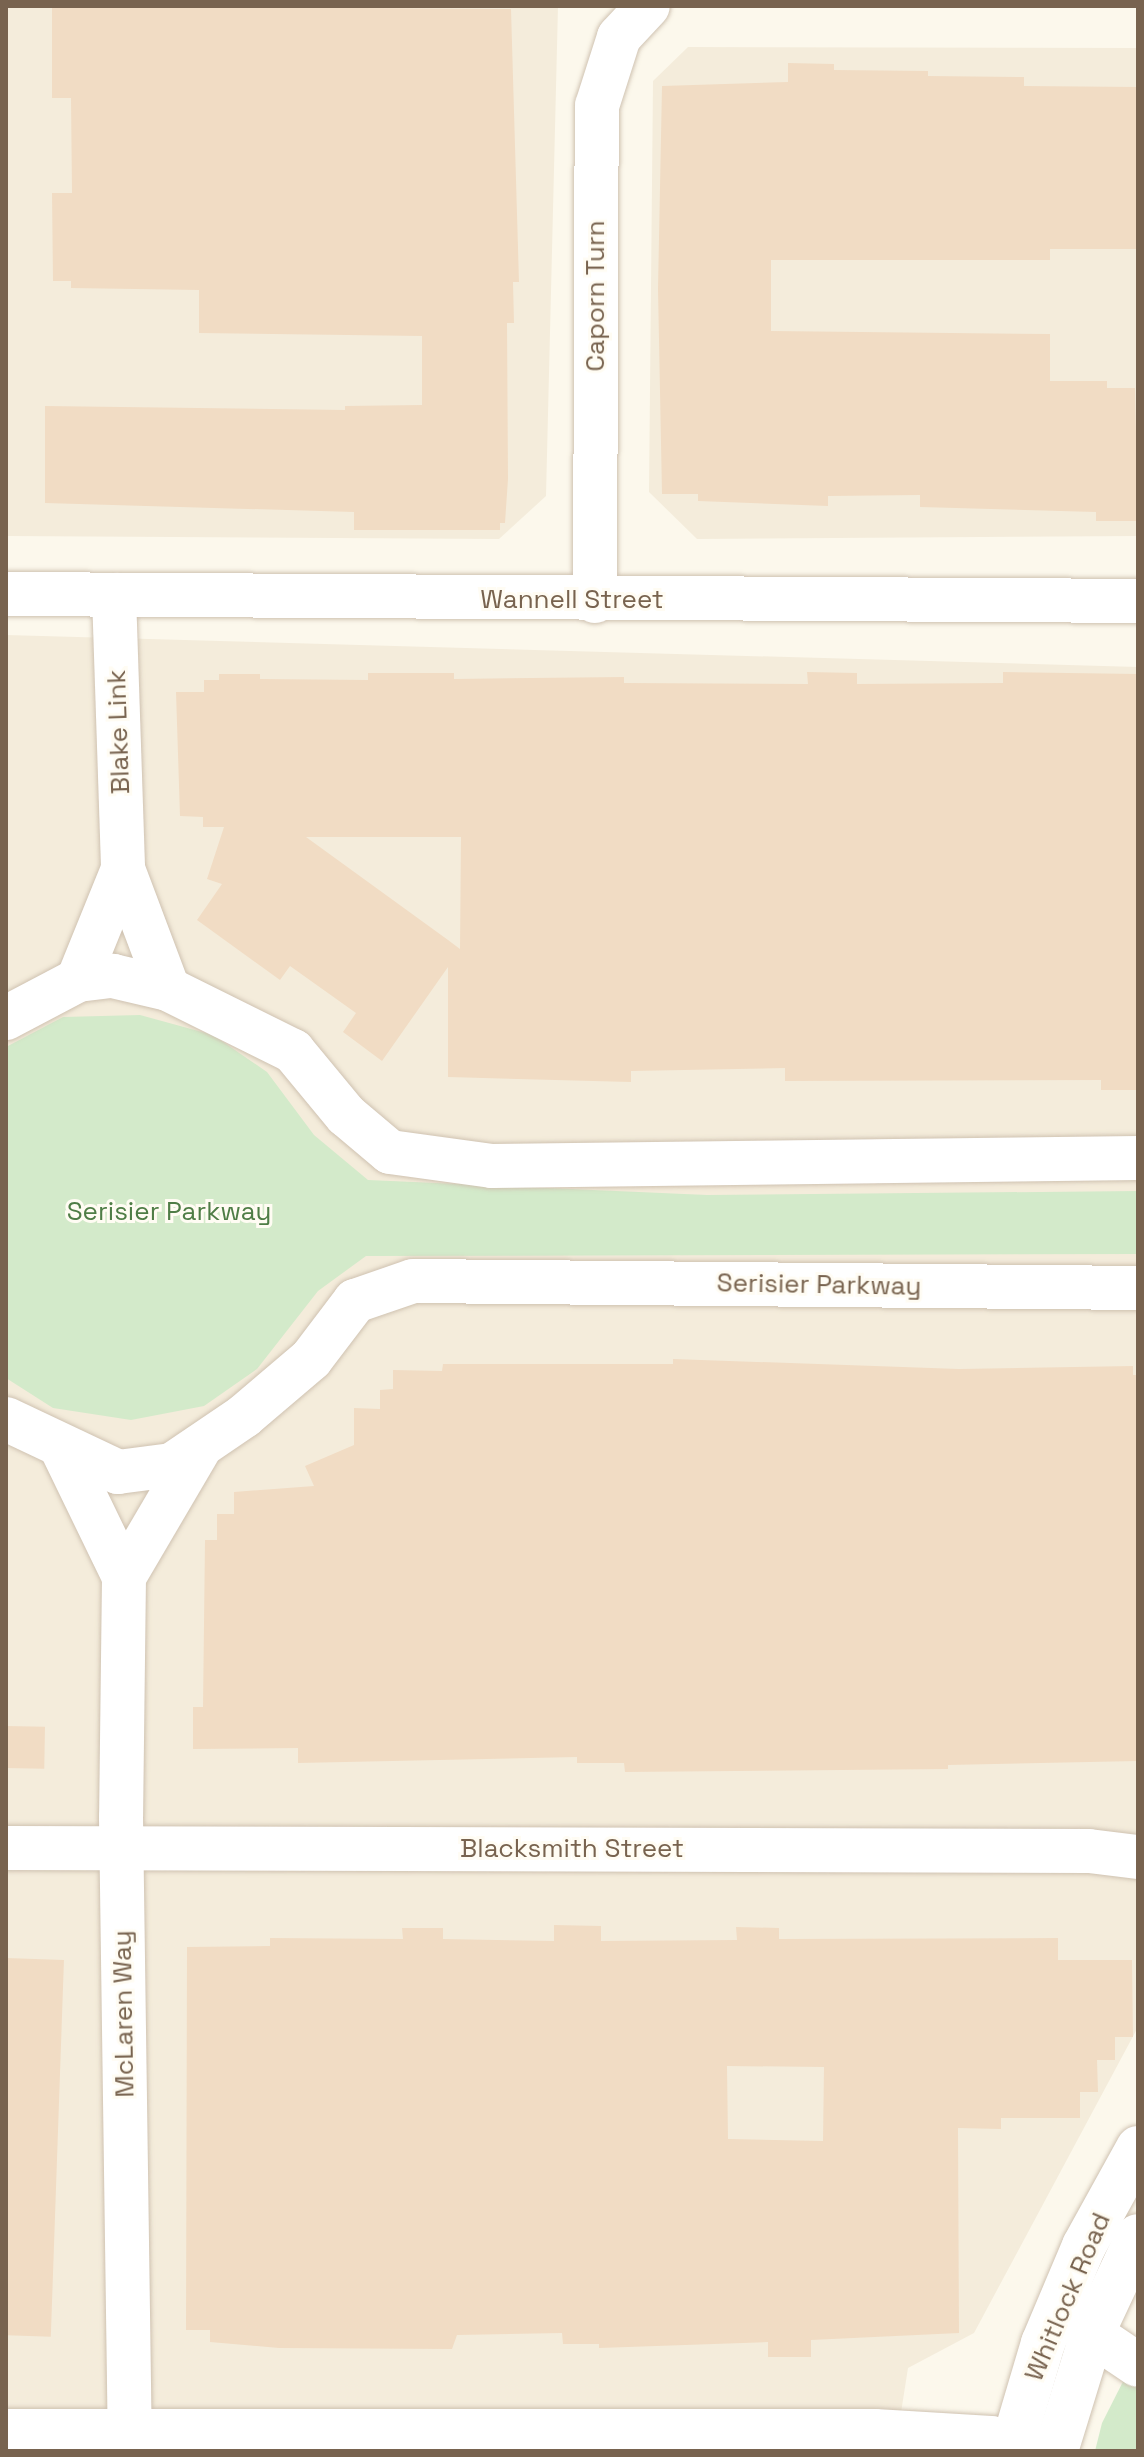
<!DOCTYPE html>
<html>
<head>
<meta charset="utf-8">
<style>
	body { margin:0 }
	#map { position:relative; width:1144px; height:2457px; overflow:hidden; background:#fcf8ec; font-family:"Space Grotesk",sans-serif }
	div>[style] { position:absolute }
	.residential>* { inset:0; background:#f4ecdb }
	.green>* { inset:0; background:#d3eaca }
	.building>* { inset:0; background:#f1dcc4; transform-origin:0 0 }
	.roads { filter:drop-shadow(0 0 2px #cfc2b1) drop-shadow(0 0 2px #cfc2b1) }
	.minor>* { height:44px; margin:-22px; padding:0 22px; transform-origin:22px; border-radius:22px; background:#fff }
	span { translate:-50% -50%; white-space:nowrap; text-align:center; line-height:1.15; -webkit-text-stroke:6px #fffcf3; paint-order:stroke }
	.street-label { font-size:26px; color:#78634f }
	.park-label { font-size:26px; color:#4f7d46 }
	.frame { position:absolute; inset:0; border:8px solid #78634f; pointer-events:none }
</style>
</head>
<body>
<div id="map">
	<div class="residential">
		<div style="clip-path:polygon(6px 6px,558px 6px,546px 496px,499px 539px,6px 536px)"></div>
		<div style="clip-path:polygon(688px 47px,1138px 48px,1138px 536px,697px 539px,649px 492px,653px 81px)"></div>
		<div style="clip-path:polygon(6px 635px,1138px 667px,1138px 2027px,974px 2333px,908px 2368px,895px 2451px,6px 2451px)"></div>
	</div>
	<div class="green">
		<div style="clip-path:polygon(140px 1015px,213px 1035px,267px 1072px,314px 1135px,368px 1180px,707px 1195px,1138px 1191px,1138px 1254px,366px 1256px,318px 1291px,257px 1369px,204px 1406px,131px 1420px,53px 1408px,6px 1378px,6px 1047px,63px 1017px)"></div>
		<div style="clip-path:polygon(1138px 2352px,1138px 2451px,1095px 2451px,1102px 2423px)"></div>
	</div>
	<div class="building">
		<div style="clip-path:polygon(52px 6px,511px 9px,519px 282px,513px 282px,514px 323px,507px 323px,508px 479px,505px 523px,500px 523px,500px 530px,354px 530px,354px 512px,45px 503px,45px 406px,345px 410px,345px 406px,422px 405px,422px 336px,199px 333px,199px 290px,71px 288px,71px 281px,53px 281px,52px 193px,72px 193px,71px 98px,52px 98px)"></div>
		<div style="clip-path:polygon(788px 63px,834px 64px,834px 70px,928px 71px,928px 76px,1024px 77px,1024px 86px,1138px 87px,1138px 249px,1050px 249px,1050px 260px,771px 260px,771px 331px,1050px 334px,1050px 381px,1107px 381px,1107px 388px,1135px 388px,1138px 521px,1096px 521px,1096px 512px,920px 507px,920px 495px,828px 496px,828px 506px,698px 501px,698px 494px,662px 494px,658px 289px,662px 86px,788px 82px)"></div>
		<div style="clip-path:polygon(evenodd,807px 672px,857px 673px,857px 684px,1003px 683px,1003px 672px,1138px 674px,1138px 1090px,1101px 1090px,1101px 1080px,785px 1081px,785px 1068px,631px 1071px,631px 1082px,448px 1077px,448px 967px,382px 1061px,343px 1032px,356px 1013px,290px 966px,280px 980px,197px 920px,222px 884px,207px 879px,224px 827px,203px 827px,203px 817px,180px 816px,176px 692px,204px 692px,204px 680px,219px 680px,219px 674px,260px 674px,260px 679px,368px 680px,368px 673px,454px 673px,454px 679px,624px 677px,624px 683px,808px 684px,807px 672px,306px 837px,461px 837px,460px 949px,448px 940px,306px 837px)"></div>
		<div style="clip-path:polygon(673px 1359px,959px 1369px,1133px 1366px,1133px 1375px,1138px 1375px,1138px 1761px,948px 1765px,948px 1769px,625px 1772px,624px 1763px,577px 1763px,577px 1757px,298px 1763px,298px 1748px,193px 1749px,193px 1707px,203px 1707px,205px 1540px,217px 1540px,217px 1514px,234px 1514px,234px 1492px,314px 1486px,305px 1466px,354px 1445px,354px 1408px,380px 1409px,380px 1390px,393px 1389px,393px 1370px,442px 1371px,443px 1364px,673px 1364px)"></div>
		<div style="left:6px;top:1726px;width:39px;height:42px;rotate:1deg"></div>
		<div style="clip-path:polygon(evenodd,554px 1925px,601px 1926px,601px 1941px,737px 1940px,736px 1927px,779px 1928px,779px 1939px,1058px 1938px,1058px 1960px,1132px 1960px,1133px 2037px,1115px 2037px,1115px 2060px,1097px 2060px,1098px 2092px,1080px 2092px,1080px 2118px,1001px 2118px,1001px 2129px,958px 2128px,959px 2333px,811px 2340px,811px 2357px,768px 2357px,768px 2342px,599px 2348px,599px 2344px,563px 2344px,562px 2333px,457px 2335px,452px 2349px,279px 2348px,210px 2342px,210px 2330px,186px 2330px,187px 1947px,270px 1946px,270px 1938px,403px 1939px,402px 1928px,443px 1928px,443px 1939px,554px 1941px,554px 1925px,727px 2066px,824px 2067px,823px 2141px,728px 2139px,727px 2066px)"></div>
		<div style="left:6px;top:1958px;width:58px;height:377px;rotate:2deg"></div>
	</div>
	<div class="roads">
		<div class="minor">
			<div style="left:6px;top:594px;width:1132px;rotate:0.35deg"></div>
			<div style="left:114px;top:595px;width:274px;rotate:88.1deg"></div>
			<div style="left:123px;top:869px;width:128px;rotate:69.4deg"></div>
			<div style="left:595px;top:601px;width:495px;rotate:-89.8deg"></div>
			<div style="left:597px;top:106px;width:72px;rotate:-72.3deg"></div>
			<div style="left:619px;top:37px;width:42px;rotate:-46.9deg"></div>
			<div style="left:78px;top:980px;width:120px;rotate:-67.9deg"></div>
			<div style="left:6px;top:1018px;width:81px;rotate:-27.8deg"></div>
			<div style="left:78px;top:980px;width:35px;rotate:-7deg"></div>
			<div style="left:113px;top:976px;width:57px;rotate:13.3deg"></div>
			<div style="left:168px;top:989px;width:140px;rotate:26.4deg"></div>
			<div style="left:293px;top:1051px;width:83px;rotate:50.4deg"></div>
			<div style="left:346px;top:1115px;width:57px;rotate:40.1deg"></div>
			<div style="left:390px;top:1152px;width:103px;rotate:7.8deg"></div>
			<div style="left:492px;top:1166px;width:646px;rotate:-0.71deg"></div>
			<div style="left:6px;top:1419px;width:124px;rotate:25.3deg"></div>
			<div style="left:118px;top:1472px;width:54px;rotate:-7.4deg"></div>
			<div style="left:172px;top:1465px;width:87px;rotate:-34.2deg"></div>
			<div style="left:244px;top:1416px;width:88px;rotate:-40.4deg"></div>
			<div style="left:311px;top:1359px;width:73px;rotate:-52.8deg"></div>
			<div style="left:355px;top:1301px;width:61px;rotate:-19deg"></div>
			<div style="left:413px;top:1281px;width:725px;rotate:0.55deg"></div>
			<div style="left:61px;top:1447px;width:144px;rotate:64.1deg"></div>
			<div style="left:124px;top:1577px;width:240px;rotate:90.7deg"></div>
			<div style="left:121px;top:1817px;width:634px;rotate:89.19deg"></div>
			<div style="left:124px;top:1577px;width:146px;rotate:-59.6deg"></div>
			<div style="left:6px;top:1848px;width:1083px;rotate:0.16deg"></div>
			<div style="left:1089px;top:1851px;width:49px;rotate:7deg"></div>
			<div style="left:1092px;top:2334px;width:55px;rotate:34deg"></div>
			<div style="left:6px;top:2431px;width:869px"></div>
			<div style="left:875px;top:2431px;width:116px;rotate:3.5deg"></div>
			<div style="left:991px;top:2438px;width:57px;rotate:13.3deg"></div>
			<div style="left:1011px;top:2451px;width:113px;rotate:-73.5deg"></div>
			<div style="left:1043px;top:2343px;width:105px;rotate:-67.1deg"></div>
			<div style="left:1084px;top:2246px;width:112px;rotate:-61.1deg"></div>
			<div style="left:1056px;top:2451px;width:122px;rotate:-72.9deg"></div>
			<div style="left:1092px;top:2334px;width:108px;rotate:-64.9deg"></div>
		</div>
	</div>
	<div class="street-label">
		<span style="left:596px;top:296px;rotate:-90deg">Caporn Turn</span>
		<span style="left:572px;top:600px">Wannell Street</span>
		<span style="left:119px;top:732px;rotate:-92deg">Blake Link</span>
		<span style="left:819px;top:1285px;rotate:1deg">Serisier Parkway</span>
		<span style="left:572px;top:1849px">Blacksmith Street</span>
		<span style="left:124px;top:2014px;rotate:-91deg">McLaren Way</span>
		<span style="left:1068px;top:2297px;rotate:-67deg">Whitlock Road</span>
	</div>
	<div class="park-label">
		<span style="left:169px;top:1212px">Serisier Parkway</span>
	</div>
	<div class="frame"></div>
</div>
</body>
</html>
